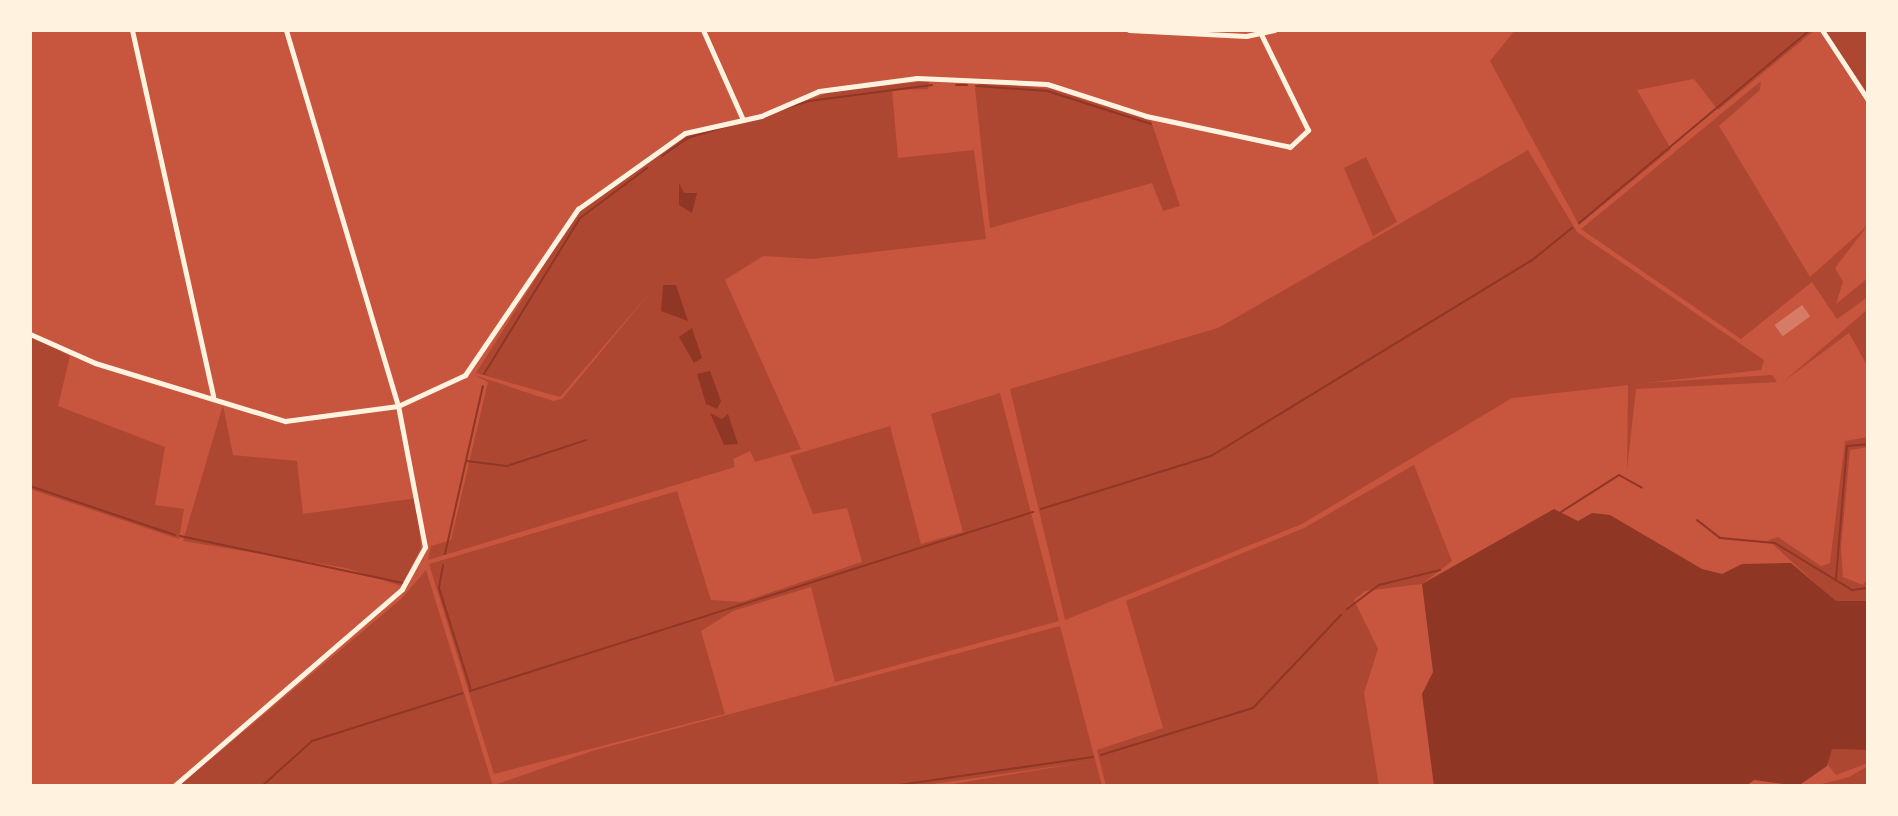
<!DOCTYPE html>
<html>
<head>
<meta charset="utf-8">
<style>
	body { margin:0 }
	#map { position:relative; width:1898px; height:816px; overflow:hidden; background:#c8553d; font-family:"Public Sans",sans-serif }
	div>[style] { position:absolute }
	.green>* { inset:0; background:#ae4732 }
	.water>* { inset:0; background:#8f3625 }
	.stream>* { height:2px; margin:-1px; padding:0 1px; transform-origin:1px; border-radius:1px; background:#8f3625 }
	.building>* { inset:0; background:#d67c66; transform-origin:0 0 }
	.minor>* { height:5px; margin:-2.5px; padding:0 2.5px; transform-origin:2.5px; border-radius:2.5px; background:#fff3e0 }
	span { translate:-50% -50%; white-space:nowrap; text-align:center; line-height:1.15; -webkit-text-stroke:6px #fff3e0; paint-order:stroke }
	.frame { position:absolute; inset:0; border:32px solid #fff3e0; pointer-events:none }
</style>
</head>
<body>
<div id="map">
	<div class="green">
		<div style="clip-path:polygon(1515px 30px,1815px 30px,1718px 110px,1694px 79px,1637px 90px,1671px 149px,1579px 225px,1490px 61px)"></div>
		<div style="clip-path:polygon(1868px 30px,1868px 104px,1821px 31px)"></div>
		<div style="clip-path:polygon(929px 81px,928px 89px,892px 90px,898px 158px,974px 150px,986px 239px,813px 259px,763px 256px,725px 280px,801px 449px,755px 462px,750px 451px,733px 459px,735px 467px,428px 560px,431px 546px,451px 540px,488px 382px,474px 375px,553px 401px,562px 399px,653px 289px,560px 397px,476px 373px,577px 213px,686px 136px,762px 118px,833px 91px)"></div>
		<div style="clip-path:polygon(1761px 81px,1760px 90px,1719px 126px,1810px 277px,1868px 225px,1835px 268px,1843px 282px,1836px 304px,1868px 278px,1868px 297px,1837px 319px,1812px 282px,1741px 339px,1581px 229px)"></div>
		<div style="clip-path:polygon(980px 82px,1051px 89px,1151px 121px,1180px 206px,1163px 211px,1152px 183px,990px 228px,975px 88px)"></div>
		<div style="clip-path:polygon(1528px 150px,1577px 232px,1764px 360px,1761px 370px,1512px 398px,1302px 524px,1065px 620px,1010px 389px,1218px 328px)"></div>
		<div style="clip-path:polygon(1366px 157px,1397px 222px,1373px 236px,1344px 168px)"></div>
		<div style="clip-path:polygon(1868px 309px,1868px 367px,1849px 333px,1783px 382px)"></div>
		<div style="clip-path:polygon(30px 336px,70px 356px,58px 406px,165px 447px,155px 505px,184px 509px,179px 539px,30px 489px)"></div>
		<div style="clip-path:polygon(1772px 375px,1777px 382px,1636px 389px,1627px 470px,1628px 384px)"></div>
		<div style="clip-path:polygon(1000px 393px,1059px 621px,835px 682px,811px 587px,733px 611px,701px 631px,725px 714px,494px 774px,429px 564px,677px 491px,711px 600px,742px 602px,862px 562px,847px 508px,813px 514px,790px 456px,890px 426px,921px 544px,963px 532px,931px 414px)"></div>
		<div style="clip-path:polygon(223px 405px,233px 455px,297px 461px,303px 514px,417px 498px,421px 548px,401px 586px,346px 568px,183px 541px)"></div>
		<div style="clip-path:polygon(1868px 437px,1868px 447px,1850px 450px,1841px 547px,1843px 577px,1863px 585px,1868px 578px,1868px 601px,1836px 602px,1768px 540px,1778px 537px,1821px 566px,1830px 563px,1845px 441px)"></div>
		<div style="clip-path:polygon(1414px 465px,1452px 561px,1422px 584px,1365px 591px,1354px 600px,1378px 649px,1364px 693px,1379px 786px,1106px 786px,1097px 750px,1163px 728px,1126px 601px,1304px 528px)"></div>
		<div style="clip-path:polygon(426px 570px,493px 786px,179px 786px,401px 599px)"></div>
		<div style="clip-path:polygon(1060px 626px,1102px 786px,940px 786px,1093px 761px,919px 786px,497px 784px,592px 751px)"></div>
		<div style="clip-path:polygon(1832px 749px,1868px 750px,1868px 763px,1836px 775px,1826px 762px)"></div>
		<div style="clip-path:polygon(1868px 766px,1868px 786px,1814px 786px,1849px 777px)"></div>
	</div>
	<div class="water">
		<div style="clip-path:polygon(679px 183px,684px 193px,697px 193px,692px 213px,679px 205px)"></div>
		<div style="clip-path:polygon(663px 285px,676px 285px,688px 321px,661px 311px)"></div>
		<div style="clip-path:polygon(692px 328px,702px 358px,694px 363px,679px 337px)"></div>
		<div style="clip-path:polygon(710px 371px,721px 401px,717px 409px,706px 404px,697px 374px)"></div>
		<div style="clip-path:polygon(710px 413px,722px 419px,728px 414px,738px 444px,724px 445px)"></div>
		<div style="clip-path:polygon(1554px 509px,1578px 521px,1592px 513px,1610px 515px,1702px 569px,1722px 574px,1742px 564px,1791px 563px,1836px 601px,1868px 601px,1868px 750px,1832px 749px,1827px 766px,1798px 786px,1754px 780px,1746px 786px,1434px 786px,1422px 694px,1433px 672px,1422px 584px)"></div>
	</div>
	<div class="stream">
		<div style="left:956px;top:85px;width:11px"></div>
		<div style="left:976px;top:86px;width:71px;rotate:4deg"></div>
		<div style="left:1047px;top:91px;width:109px;rotate:17.6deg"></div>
		<div style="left:662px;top:156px;width:32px;rotate:-35deg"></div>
		<div style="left:688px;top:138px;width:127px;rotate:-17deg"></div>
		<div style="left:809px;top:101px;width:124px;rotate:-7.4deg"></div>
		<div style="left:1579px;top:223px;width:301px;rotate:-39.9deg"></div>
		<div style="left:484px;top:374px;width:183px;rotate:-58.4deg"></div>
		<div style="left:580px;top:218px;width:84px;rotate:-36.7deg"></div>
		<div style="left:467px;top:461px;width:40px;rotate:7.1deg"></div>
		<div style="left:507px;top:466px;width:83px;rotate:-18.2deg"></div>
		<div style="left:30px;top:486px;width:153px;rotate:18.7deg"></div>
		<div style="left:1041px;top:509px;width:178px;rotate:-17.3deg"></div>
		<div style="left:1211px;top:456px;width:375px;rotate:-31.4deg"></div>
		<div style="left:1531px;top:261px;width:53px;rotate:-38.8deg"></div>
		<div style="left:1561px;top:512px;width:69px;rotate:-32.5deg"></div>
		<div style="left:1619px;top:475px;width:26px;rotate:29deg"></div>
		<div style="left:1697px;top:520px;width:29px;rotate:38deg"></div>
		<div style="left:1720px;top:538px;width:55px;rotate:5.2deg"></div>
		<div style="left:1775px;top:543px;width:90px;rotate:31.4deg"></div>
		<div style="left:1852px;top:590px;width:16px;rotate:-7deg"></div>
		<div style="left:180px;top:536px;width:228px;rotate:11.9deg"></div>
		<div style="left:445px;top:554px;width:172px;rotate:-77.3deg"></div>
		<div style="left:443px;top:565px;width:23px;rotate:100deg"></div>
		<div style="left:439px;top:588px;width:107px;rotate:72.6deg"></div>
		<div style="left:1836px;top:579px;width:133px;rotate:-85.3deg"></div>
		<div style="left:1847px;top:446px;width:21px;rotate:-5deg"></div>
		<div style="left:1347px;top:609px;width:40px;rotate:-37deg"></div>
		<div style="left:1379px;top:585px;width:63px;rotate:-13.8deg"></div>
		<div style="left:470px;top:691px;width:591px;rotate:-17.64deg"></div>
		<div style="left:1101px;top:755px;width:159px;rotate:-17.2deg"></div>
		<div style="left:1253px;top:708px;width:128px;rotate:-46.6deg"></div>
		<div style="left:262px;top:786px;width:67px;rotate:-42deg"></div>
		<div style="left:312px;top:741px;width:158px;rotate:-17.6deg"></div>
		<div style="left:892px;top:786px;width:203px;rotate:-8.2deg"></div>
	</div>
	<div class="building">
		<div style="left:1802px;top:305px;width:14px;height:34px;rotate:54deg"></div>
	</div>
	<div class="minor">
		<div style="left:132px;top:30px;width:375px;rotate:77.5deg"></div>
		<div style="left:703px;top:30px;width:98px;rotate:66deg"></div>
		<div style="left:1129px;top:30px;width:117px;rotate:2.9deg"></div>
		<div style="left:1246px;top:36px;width:29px;rotate:-12deg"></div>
		<div style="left:1822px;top:30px;width:84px;rotate:56.7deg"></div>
		<div style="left:30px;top:334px;width:71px;rotate:24deg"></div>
		<div style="left:95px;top:363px;width:199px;rotate:17deg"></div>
		<div style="left:285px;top:421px;width:114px;rotate:-7.6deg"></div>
		<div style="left:398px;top:406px;width:74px;rotate:-24.8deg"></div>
		<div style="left:465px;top:375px;width:201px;rotate:-55.8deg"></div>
		<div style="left:578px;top:209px;width:131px;rotate:-35.4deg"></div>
		<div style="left:685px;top:133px;width:78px;rotate:-12.6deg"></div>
		<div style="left:761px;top:116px;width:63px;rotate:-23.3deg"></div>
		<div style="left:819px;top:91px;width:99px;rotate:-7.6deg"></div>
		<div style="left:917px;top:78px;width:130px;rotate:2.6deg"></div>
		<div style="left:1047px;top:84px;width:104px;rotate:17.9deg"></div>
		<div style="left:1146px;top:116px;width:147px;rotate:12.1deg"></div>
		<div style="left:1290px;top:147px;width:25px;rotate:-43deg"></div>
		<div style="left:1308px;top:130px;width:107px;rotate:-116.1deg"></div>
		<div style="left:174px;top:786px;width:301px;rotate:-40.8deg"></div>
		<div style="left:402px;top:589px;width:48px;rotate:-61.3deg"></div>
		<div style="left:425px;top:547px;width:144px;rotate:-100.8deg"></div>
		<div style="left:398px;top:406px;width:392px;rotate:-106.6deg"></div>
	</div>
	<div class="frame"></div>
</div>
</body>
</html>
